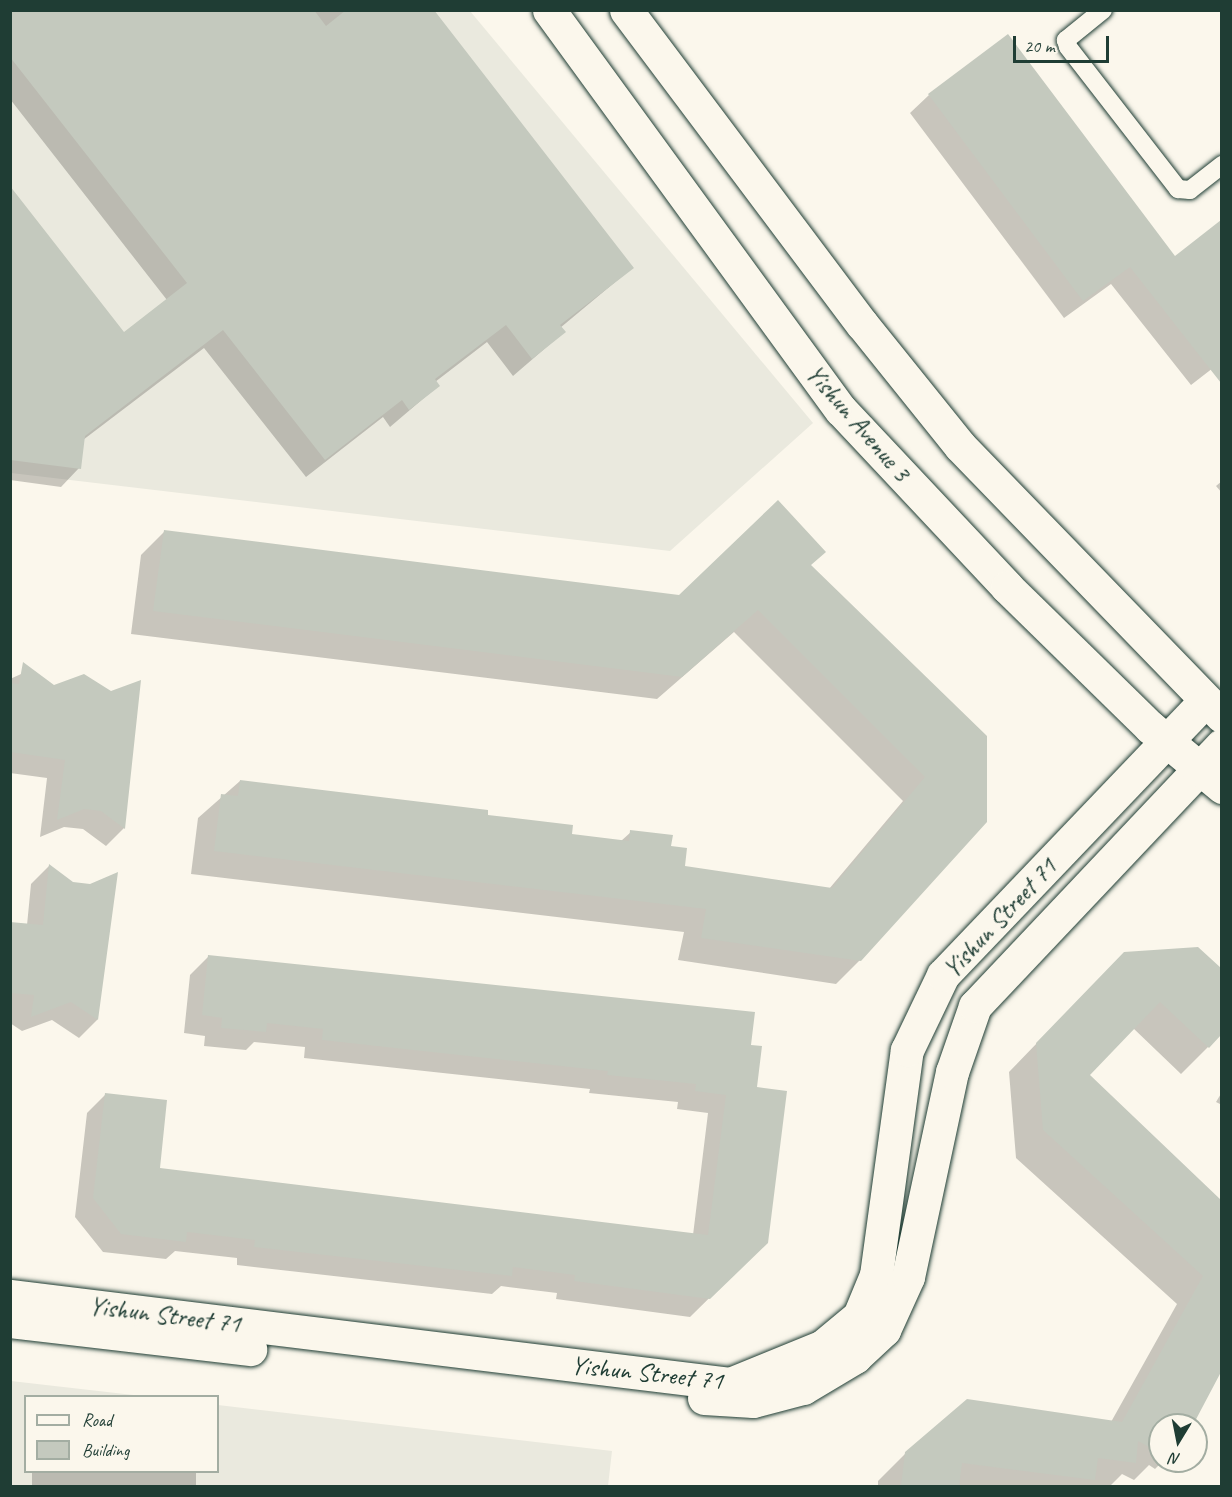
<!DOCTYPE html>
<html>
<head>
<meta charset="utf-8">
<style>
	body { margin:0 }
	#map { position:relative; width:1232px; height:1497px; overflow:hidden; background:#fbf7ec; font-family:Caveat,sans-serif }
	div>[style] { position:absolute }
	.built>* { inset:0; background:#eae9de }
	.shadow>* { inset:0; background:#0003; transform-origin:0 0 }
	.building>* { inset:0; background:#c4c9be }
	.roads { filter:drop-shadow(0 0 2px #1f3d34) drop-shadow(0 0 2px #1f3d34) }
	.lane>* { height:18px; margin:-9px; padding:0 9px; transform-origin:9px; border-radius:9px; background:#fbf7ec }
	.street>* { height:33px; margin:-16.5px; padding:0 16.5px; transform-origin:16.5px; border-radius:16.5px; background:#fbf7ec }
	.secondary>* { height:33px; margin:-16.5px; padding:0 16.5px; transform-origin:16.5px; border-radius:16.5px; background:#fbf7ec }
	span { translate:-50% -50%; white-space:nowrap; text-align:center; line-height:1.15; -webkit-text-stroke:6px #fbf7ec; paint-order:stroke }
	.street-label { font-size:26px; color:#1f3d34 }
	.frame { position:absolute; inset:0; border:12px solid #1f3d34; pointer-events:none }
	.legend { position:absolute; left:24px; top:1395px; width:195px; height:78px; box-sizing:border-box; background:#fbf7ec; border:2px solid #a3ada2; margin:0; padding:8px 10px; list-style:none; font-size:18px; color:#1f3d34 }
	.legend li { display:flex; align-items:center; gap:12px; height:30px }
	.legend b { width:30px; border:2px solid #a3ada2 }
	.north { position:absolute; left:1148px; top:1413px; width:60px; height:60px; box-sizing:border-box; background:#fbf7ec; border:2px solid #a3ada2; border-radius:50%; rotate:190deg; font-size:16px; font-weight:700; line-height:24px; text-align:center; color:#1f3d34 }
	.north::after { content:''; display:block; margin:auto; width:21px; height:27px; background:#1f3d34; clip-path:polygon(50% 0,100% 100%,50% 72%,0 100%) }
	.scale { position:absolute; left:1013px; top:36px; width:96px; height:27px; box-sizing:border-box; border:3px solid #1f3d34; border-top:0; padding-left:8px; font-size:18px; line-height:21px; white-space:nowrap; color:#1f3d34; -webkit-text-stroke:4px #fbf7ec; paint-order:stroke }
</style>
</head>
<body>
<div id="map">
	<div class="built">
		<div style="clip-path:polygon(11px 11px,470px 11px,813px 423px,670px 551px,11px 473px)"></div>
		<div style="clip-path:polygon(11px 1381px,142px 1396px,26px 1396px,26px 1472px,218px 1472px,218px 1405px,612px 1451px,608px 1486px,11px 1486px)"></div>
	</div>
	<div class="shadow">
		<div style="clip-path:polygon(10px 10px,432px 10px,632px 268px,560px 328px,564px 332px,513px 376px,487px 342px,435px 382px,438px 386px,390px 427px,383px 417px,306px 477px,204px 348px,83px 440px,79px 468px,61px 487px,10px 480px,10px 189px,124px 334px,167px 300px,10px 99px)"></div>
		<div style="clip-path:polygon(929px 95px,1175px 258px,1222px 222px,1222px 361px,1191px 385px,1111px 284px,1064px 318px,910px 113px)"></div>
		<div style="clip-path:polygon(1222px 481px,1222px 493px,1216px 486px)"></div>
		<div style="clip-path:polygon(164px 532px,679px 597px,809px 566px,985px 736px,860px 960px,836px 984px,678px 960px,684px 932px,191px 874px,198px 818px,240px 781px,486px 816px,570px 835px,621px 841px,631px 832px,683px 867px,829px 889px,903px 801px,734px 632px,657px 699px,131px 634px,141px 555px)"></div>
		<div style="clip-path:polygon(30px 670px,53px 687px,111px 693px,139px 682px,124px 828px,106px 846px,83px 829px,64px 827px,40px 837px,47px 778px,10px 773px,10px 679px)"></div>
		<div style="clip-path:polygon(49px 866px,73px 883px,91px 885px,116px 874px,97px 1020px,79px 1038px,52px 1020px,22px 1031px,10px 1023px,10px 923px,27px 925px,31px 884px)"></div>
		<div style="clip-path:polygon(1198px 948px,1222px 971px,1222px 1033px,1181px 1074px,1133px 1028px,1087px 1075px,1222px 1202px,1222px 1235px,1208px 1249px,1222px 1257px,1222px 1358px,1191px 1425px,1160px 1425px,1160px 1461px,1163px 1461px,1155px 1469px,1149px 1465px,1134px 1480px,1122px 1474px,1110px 1486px,878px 1486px,878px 1481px,906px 1453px,1111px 1422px,1177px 1304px,1016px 1158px,1009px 1072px,1097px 981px)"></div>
		<div style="clip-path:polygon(209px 956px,749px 1046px,755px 1089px,750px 1258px,690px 1317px,556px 1299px,557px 1293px,501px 1286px,492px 1294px,237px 1265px,237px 1258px,175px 1251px,166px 1259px,103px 1252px,75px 1217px,87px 1113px,105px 1095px,158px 1169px,693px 1235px,708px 1113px,677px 1109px,678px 1102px,589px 1093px,590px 1089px,304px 1058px,305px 1047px,254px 1042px,246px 1050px,204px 1046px,205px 1036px,184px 1033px,190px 975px)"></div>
		<div style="clip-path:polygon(1222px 1092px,1222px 1105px,1216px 1102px)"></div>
		<div style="left:32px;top:1472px;width:164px;height:15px"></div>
	</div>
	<div class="building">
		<div style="clip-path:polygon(10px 10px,314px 10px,326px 26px,346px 10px,434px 10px,634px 268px,560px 325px,566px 332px,532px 359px,506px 325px,435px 379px,440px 386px,409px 410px,402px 400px,325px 460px,223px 330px,85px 436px,81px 469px,10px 460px,10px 186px,124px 332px,187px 283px,10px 57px)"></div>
		<div style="clip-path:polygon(1008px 34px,1175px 256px,1221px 220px,1221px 383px,1130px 267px,1083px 301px,928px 94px)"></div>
		<div style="clip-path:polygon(778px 500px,826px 552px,811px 565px,987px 736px,987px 822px,861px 961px,701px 938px,706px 909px,214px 851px,221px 794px,238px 796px,240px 780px,488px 810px,488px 815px,573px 825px,572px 834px,629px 841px,630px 830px,673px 835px,671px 846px,687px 848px,685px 866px,832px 888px,925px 777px,758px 610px,682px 677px,153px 611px,164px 530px,679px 595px)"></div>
		<div style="clip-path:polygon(23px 662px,54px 685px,84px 674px,111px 691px,141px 680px,125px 829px,101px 811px,84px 809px,57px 820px,65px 760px,10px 752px,10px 683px,19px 684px)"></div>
		<div style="clip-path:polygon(49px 864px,73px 882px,90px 884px,118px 872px,98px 1020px,71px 1002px,31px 1017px,34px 995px,10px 993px,10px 922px,43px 925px)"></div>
		<div style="clip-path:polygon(1198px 947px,1221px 968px,1221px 1035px,1209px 1048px,1160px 1002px,1090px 1075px,1221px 1200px,1221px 1372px,1193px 1425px,1160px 1425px,1160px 1453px,1138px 1441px,1136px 1463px,1098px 1458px,1095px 1480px,962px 1463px,959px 1486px,901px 1486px,905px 1452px,967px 1399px,1122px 1422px,1203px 1276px,1043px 1130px,1036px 1043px,1124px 952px)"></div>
		<div style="clip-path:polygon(208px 955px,755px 1012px,751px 1045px,762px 1046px,757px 1087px,787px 1091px,768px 1243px,710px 1299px,574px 1281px,575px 1275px,513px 1267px,512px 1276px,254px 1247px,255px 1240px,187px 1232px,186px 1242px,121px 1234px,93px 1198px,105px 1093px,167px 1100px,160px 1168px,708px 1235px,726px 1095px,695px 1091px,696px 1084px,607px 1075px,608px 1071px,322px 1040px,323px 1029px,267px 1023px,266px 1032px,221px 1028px,222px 1018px,202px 1015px)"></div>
	</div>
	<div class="roads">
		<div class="lane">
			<div style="left:1103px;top:10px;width:48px;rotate:141deg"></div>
			<div style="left:1066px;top:40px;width:7px;rotate:74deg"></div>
			<div style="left:1068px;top:47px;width:180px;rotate:52.2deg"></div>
			<div style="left:1178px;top:189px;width:12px;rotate:5deg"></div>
			<div style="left:1190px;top:190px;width:41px;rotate:-38deg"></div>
		</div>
		<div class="street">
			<div style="left:10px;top:1296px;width:725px;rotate:6.97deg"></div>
			<div style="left:730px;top:1384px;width:100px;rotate:-22.2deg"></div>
			<div style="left:823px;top:1346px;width:47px;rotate:-39.8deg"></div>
			<div style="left:859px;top:1316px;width:44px;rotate:-67.5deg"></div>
			<div style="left:876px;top:1275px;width:227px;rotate:-82.2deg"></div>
			<div style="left:907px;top:1050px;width:83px;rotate:-64.4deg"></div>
			<div style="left:943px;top:975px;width:379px;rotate:-46.3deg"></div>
			<div style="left:10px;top:1321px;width:242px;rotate:6.7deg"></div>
			<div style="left:704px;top:1398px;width:49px;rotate:3.5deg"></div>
			<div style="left:753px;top:1401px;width:52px;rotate:-14.6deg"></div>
			<div style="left:803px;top:1388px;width:61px;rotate:-30.8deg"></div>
			<div style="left:855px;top:1357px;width:40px;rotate:-43deg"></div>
			<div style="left:884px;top:1330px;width:58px;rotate:-65.6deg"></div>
			<div style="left:908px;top:1277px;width:210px;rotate:-77.9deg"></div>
			<div style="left:952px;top:1072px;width:70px;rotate:-70.8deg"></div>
			<div style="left:975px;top:1006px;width:359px;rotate:-46.6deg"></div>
		</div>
		<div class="secondary">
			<div style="left:549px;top:10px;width:495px;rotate:53.9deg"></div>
			<div style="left:841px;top:410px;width:243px;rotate:46.8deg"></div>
			<div style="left:1007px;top:587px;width:200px;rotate:44.4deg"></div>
			<div style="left:1150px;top:727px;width:94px;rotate:39.8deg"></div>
			<div style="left:626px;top:10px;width:393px;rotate:53.1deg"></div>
			<div style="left:862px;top:324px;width:156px;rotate:51.2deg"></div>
			<div style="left:960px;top:446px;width:376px;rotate:45.9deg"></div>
		</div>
	</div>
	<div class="street-label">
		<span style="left:858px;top:423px;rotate:49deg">Yishun Avenue 3</span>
		<span style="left:1000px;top:918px;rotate:-47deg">Yishun Street 71</span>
		<span style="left:165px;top:1315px;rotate:7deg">Yishun Street 71</span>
		<span style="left:647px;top:1373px;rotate:6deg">Yishun Street 71</span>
	</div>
	<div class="frame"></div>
	<ul class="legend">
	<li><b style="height:8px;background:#fbf7ec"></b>Road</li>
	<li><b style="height:16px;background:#c4c9be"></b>Building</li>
	</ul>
	<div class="north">N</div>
	<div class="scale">20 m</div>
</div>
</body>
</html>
